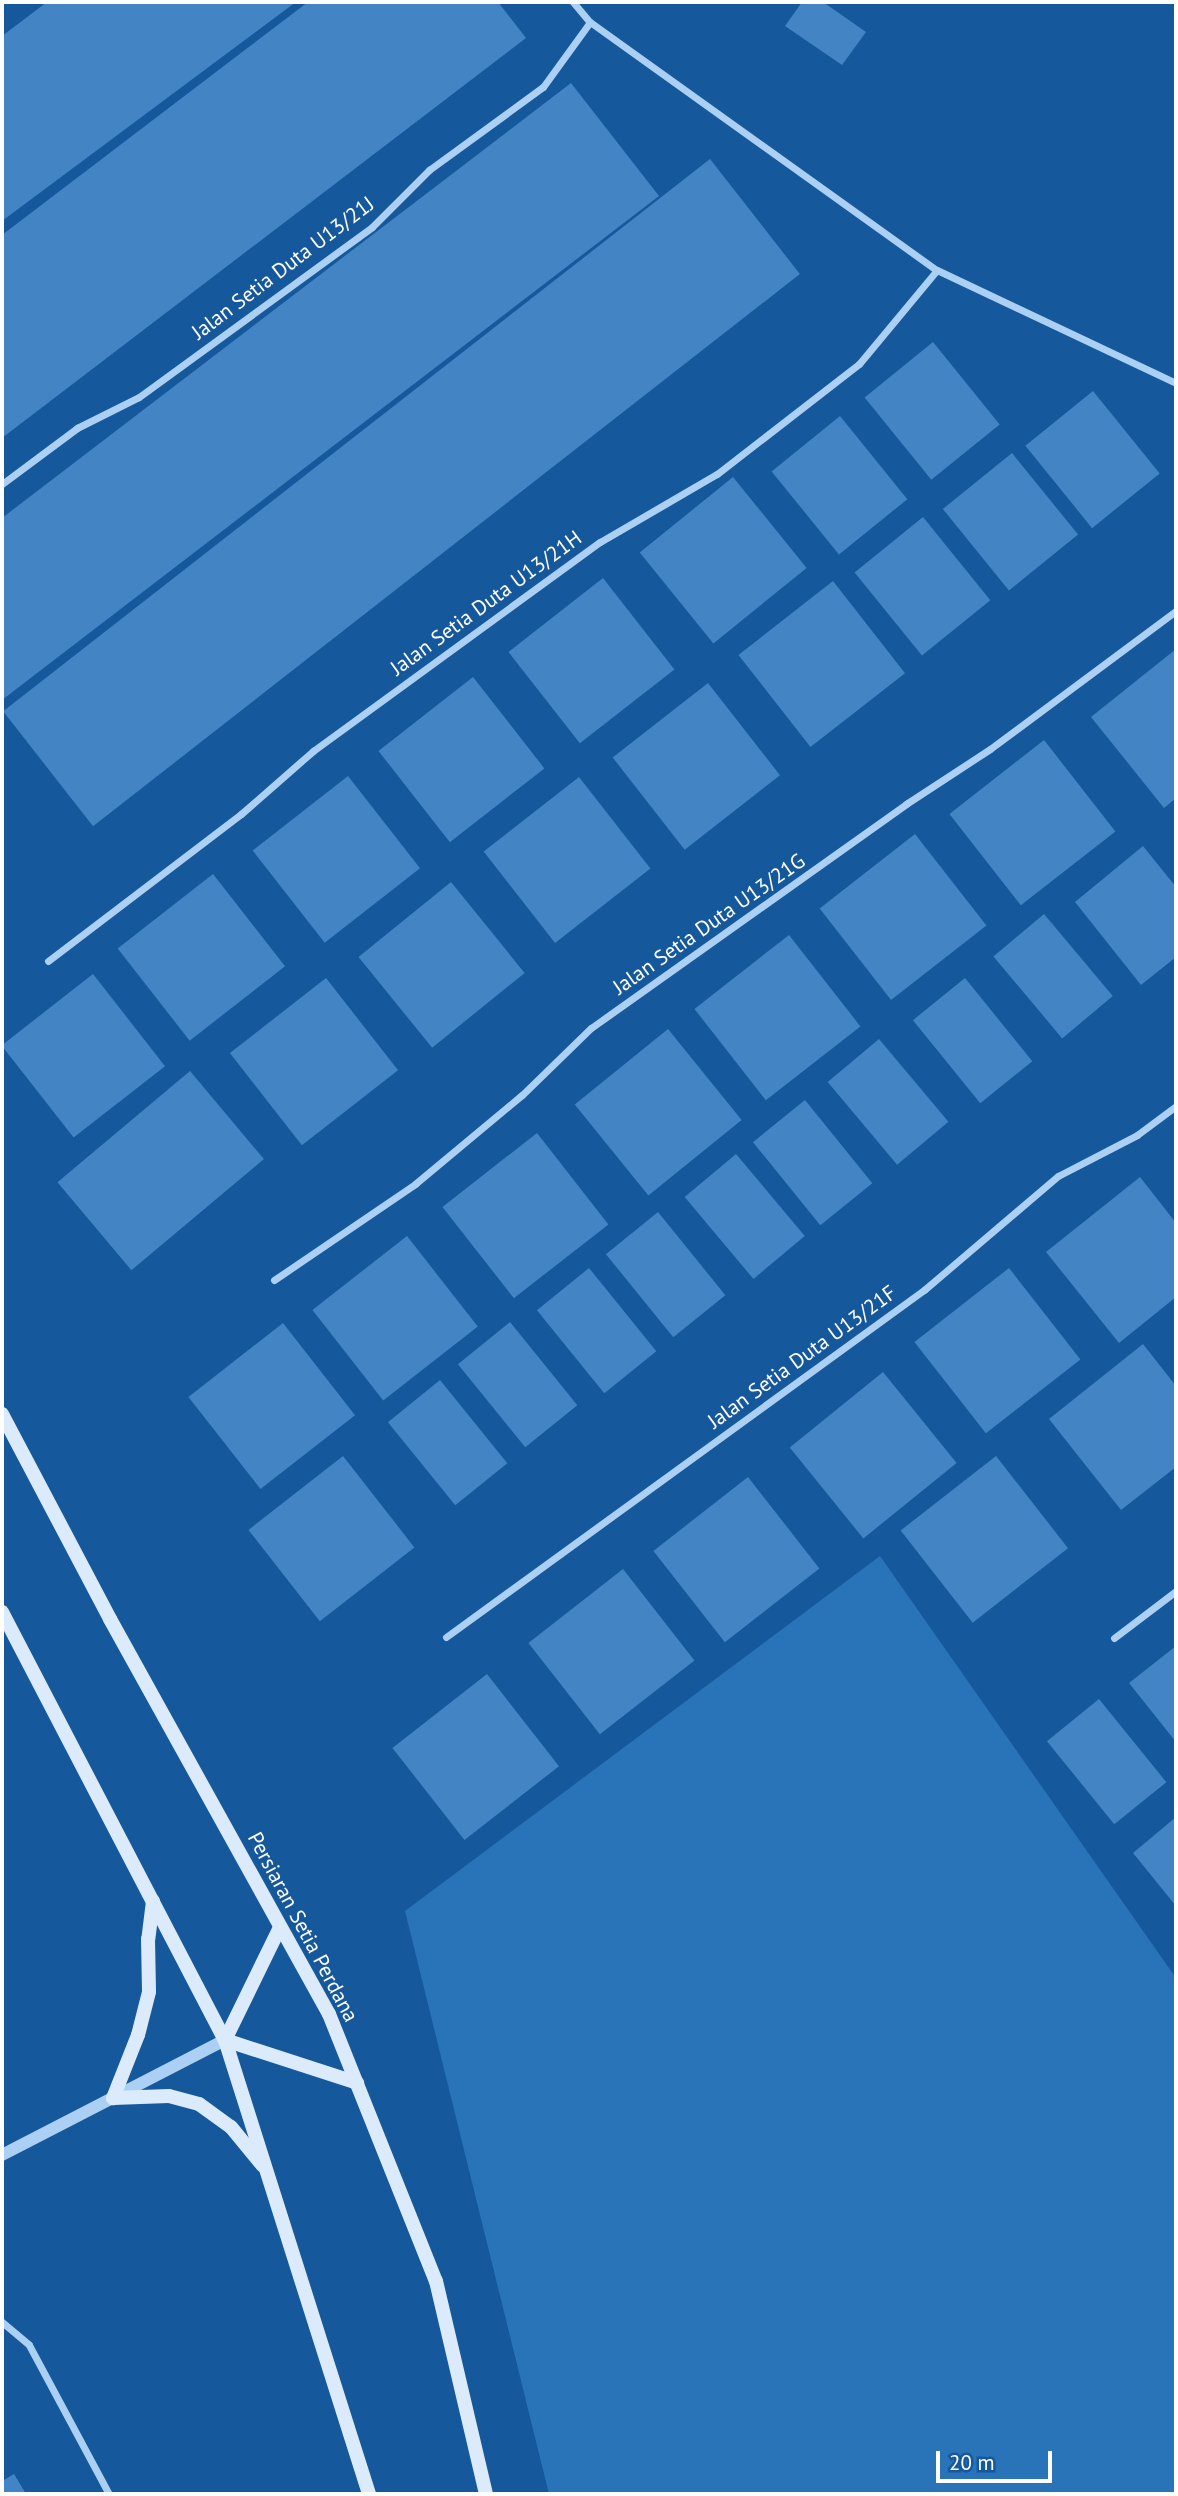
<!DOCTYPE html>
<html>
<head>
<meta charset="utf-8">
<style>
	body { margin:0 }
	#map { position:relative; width:1178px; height:2496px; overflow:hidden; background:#15589c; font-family:"PT Sans",sans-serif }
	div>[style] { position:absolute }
	.green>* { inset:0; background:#2973b9 }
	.building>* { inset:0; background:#4384c4; transform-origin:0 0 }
	.minor>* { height:7px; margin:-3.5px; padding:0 3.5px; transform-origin:3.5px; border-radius:3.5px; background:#abd0f3 }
	.tertiary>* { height:12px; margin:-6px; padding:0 6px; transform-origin:6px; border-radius:6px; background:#abd0f3 }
	.secondary>* { height:14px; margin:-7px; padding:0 7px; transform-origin:7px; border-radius:7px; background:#dbebfc }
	span { translate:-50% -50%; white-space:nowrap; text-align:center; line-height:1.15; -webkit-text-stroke:5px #15589c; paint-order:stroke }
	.street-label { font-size:21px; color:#fff }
	.frame { position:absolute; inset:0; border:4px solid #fff; pointer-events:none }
	.scale { position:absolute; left:936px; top:2451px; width:116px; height:32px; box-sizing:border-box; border:4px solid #fff; border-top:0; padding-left:9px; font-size:21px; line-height:24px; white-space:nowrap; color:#fff; -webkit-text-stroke:5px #15589c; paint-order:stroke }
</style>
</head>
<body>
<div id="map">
	<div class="green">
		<div style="clip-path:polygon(880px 1556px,1176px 1978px,1176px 2494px,549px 2494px,405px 1911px)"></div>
	</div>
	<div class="building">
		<div style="clip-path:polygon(47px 2px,296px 2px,2px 221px,2px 36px)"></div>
		<div style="clip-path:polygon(308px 2px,498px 2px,526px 38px,2px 438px,2px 235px)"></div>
		<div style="clip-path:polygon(802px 2px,823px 2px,866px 32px,842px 65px,785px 26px)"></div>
		<div style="clip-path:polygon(571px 83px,659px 196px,2px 700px,2px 518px)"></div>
		<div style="left:710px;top:159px;width:146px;height:897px;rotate:52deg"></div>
		<div style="left:933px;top:342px;width:106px;height:88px;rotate:51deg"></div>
		<div style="left:1093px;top:391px;width:106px;height:87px;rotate:51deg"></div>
		<div style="left:840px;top:416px;width:107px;height:88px;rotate:51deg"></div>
		<div style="left:1012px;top:453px;width:105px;height:89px;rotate:51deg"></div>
		<div style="left:733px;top:477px;width:117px;height:120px;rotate:51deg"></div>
		<div style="left:923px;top:517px;width:107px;height:88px;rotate:51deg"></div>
		<div style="left:603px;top:578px;width:116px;height:120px;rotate:52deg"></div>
		<div style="left:833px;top:581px;width:117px;height:120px;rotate:52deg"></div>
		<div style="clip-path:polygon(1176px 649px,1176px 798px,1164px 808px,1091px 717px)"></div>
		<div style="left:473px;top:677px;width:116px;height:120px;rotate:52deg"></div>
		<div style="left:708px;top:683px;width:117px;height:121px;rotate:52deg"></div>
		<div style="left:1044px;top:740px;width:116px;height:120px;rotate:52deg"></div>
		<div style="left:348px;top:776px;width:117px;height:121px;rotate:52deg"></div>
		<div style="left:579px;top:777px;width:116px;height:121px;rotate:52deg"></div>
		<div style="left:915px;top:834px;width:116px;height:121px;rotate:52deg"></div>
		<div style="clip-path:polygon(1143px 846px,1176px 887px,1176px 957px,1141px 985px,1075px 902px)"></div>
		<div style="left:213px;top:874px;width:117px;height:121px;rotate:52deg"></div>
		<div style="left:451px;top:882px;width:117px;height:119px;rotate:51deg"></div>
		<div style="left:1044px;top:914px;width:107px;height:66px;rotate:50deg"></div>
		<div style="left:789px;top:935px;width:116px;height:120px;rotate:52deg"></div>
		<div style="left:93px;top:974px;width:117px;height:116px;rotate:52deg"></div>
		<div style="left:326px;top:978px;width:117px;height:122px;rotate:52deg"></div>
		<div style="left:965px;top:978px;width:107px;height:67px;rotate:51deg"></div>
		<div style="left:668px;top:1029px;width:117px;height:120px;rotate:51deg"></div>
		<div style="left:879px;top:1039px;width:108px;height:67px;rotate:50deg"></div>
		<div style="left:190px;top:1071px;width:115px;height:173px;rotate:50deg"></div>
		<div style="left:805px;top:1100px;width:107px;height:67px;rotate:51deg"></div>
		<div style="left:537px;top:1133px;width:116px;height:120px;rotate:52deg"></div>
		<div style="left:736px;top:1154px;width:107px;height:67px;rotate:50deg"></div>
		<div style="clip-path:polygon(1140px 1177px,1176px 1223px,1176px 1297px,1119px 1343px,1046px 1252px)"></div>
		<div style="left:658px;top:1212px;width:107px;height:67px;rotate:51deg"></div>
		<div style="left:407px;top:1236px;width:115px;height:120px;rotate:52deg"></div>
		<div style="left:589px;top:1268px;width:107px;height:67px;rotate:51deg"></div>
		<div style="left:1009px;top:1268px;width:116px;height:120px;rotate:52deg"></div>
		<div style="left:510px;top:1322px;width:107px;height:67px;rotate:51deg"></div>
		<div style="left:283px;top:1323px;width:117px;height:120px;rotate:52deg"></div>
		<div style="clip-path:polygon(1143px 1344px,1176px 1386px,1176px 1467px,1121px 1510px,1049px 1419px)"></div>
		<div style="left:883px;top:1372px;width:117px;height:120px;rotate:51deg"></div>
		<div style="left:440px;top:1380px;width:107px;height:67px;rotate:51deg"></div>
		<div style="left:343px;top:1456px;width:116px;height:120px;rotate:52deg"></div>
		<div style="left:996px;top:1456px;width:117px;height:121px;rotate:52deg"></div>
		<div style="left:748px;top:1477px;width:116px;height:120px;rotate:52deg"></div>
		<div style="left:623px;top:1569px;width:116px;height:120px;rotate:52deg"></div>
		<div style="clip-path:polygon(1176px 1646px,1176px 1742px,1129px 1683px)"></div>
		<div style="left:487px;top:1674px;width:117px;height:120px;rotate:52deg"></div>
		<div style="left:1099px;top:1699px;width:107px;height:67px;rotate:51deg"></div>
		<div style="clip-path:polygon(1176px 1817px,1176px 1906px,1133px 1853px)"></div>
		<div style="clip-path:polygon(14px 2474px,26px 2494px,2px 2494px,2px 2481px)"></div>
	</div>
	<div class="minor">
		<div style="left:573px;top:2px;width:26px;rotate:50deg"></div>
		<div style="left:590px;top:22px;width:427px;rotate:35.6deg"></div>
		<div style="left:937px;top:270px;width:264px;rotate:25.3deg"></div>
		<div style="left:2px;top:484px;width:94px;rotate:-36.7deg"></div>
		<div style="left:77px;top:428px;width:69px;rotate:-26.6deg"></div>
		<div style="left:139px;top:397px;width:288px;rotate:-36.1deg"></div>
		<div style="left:372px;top:227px;width:81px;rotate:-45deg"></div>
		<div style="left:429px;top:170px;width:141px;rotate:-36.1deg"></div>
		<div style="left:543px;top:87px;width:80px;rotate:-54.1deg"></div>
		<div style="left:48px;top:961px;width:243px;rotate:-37.3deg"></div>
		<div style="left:241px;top:814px;width:96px;rotate:-41.2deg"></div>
		<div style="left:313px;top:751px;width:355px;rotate:-36.1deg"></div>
		<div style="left:600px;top:542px;width:135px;rotate:-30.2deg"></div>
		<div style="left:717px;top:474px;width:180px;rotate:-37.8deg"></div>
		<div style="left:859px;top:364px;width:122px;rotate:-50.3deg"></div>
		<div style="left:274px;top:1280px;width:171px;rotate:-34.2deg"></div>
		<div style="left:415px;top:1184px;width:139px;rotate:-39.8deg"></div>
		<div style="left:522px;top:1095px;width:96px;rotate:-44.2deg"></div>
		<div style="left:591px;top:1028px;width:387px;rotate:-35.4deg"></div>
		<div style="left:906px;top:804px;width:100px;rotate:-33.2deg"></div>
		<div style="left:990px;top:749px;width:232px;rotate:-36.6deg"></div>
		<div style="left:446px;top:1637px;width:591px;rotate:-35.98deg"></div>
		<div style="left:924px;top:1290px;width:176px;rotate:-40.4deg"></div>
		<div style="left:1058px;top:1176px;width:89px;rotate:-27.4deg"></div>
		<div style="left:1137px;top:1135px;width:49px;rotate:-36.6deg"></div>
		<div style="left:1114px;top:1638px;width:78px;rotate:-37.2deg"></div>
		<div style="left:2px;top:2322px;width:35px;rotate:40deg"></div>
		<div style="left:29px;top:2345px;width:169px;rotate:61.8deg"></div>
	</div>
	<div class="tertiary">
		<div style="left:2px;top:2155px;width:251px;rotate:-27.3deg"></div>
	</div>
	<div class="secondary">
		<div style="left:2px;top:1414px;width:232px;rotate:62.2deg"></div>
		<div style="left:110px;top:1619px;width:452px;rotate:61deg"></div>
		<div style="left:329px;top:2014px;width:288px;rotate:68.2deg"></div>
		<div style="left:436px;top:2281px;width:219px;rotate:76.8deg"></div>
		<div style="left:2px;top:1612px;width:483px;rotate:62.5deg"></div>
		<div style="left:225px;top:2040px;width:476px;rotate:72.4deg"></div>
		<div style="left:153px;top:1901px;width:38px;rotate:97deg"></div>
		<div style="left:148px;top:1939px;width:53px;rotate:88.9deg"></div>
		<div style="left:149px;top:1992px;width:44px;rotate:104.3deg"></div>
		<div style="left:138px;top:2035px;width:68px;rotate:111.6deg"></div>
		<div style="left:113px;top:2098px;width:56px;rotate:-2deg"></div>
		<div style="left:169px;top:2096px;width:31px;rotate:15deg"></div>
		<div style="left:199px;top:2104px;width:39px;rotate:36deg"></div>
		<div style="left:231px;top:2127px;width:50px;rotate:50.6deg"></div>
		<div style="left:225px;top:2040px;width:139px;rotate:18deg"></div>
		<div style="left:225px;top:2040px;width:126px;rotate:-64deg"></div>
	</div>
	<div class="street-label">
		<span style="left:283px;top:268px;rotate:-37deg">Jalan Setia Duta U13/21J</span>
		<span style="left:486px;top:603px;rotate:-36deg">Jalan Setia Duta U13/21H</span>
		<span style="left:709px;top:924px;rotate:-35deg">Jalan Setia Duta U13/21G</span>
		<span style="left:802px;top:1357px;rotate:-36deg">Jalan Setia Duta U13/21F</span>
		<span style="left:303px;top:1927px;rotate:62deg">Persiaran Setia Perdana</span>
	</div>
	<div class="frame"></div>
	<div class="scale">20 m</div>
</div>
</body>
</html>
